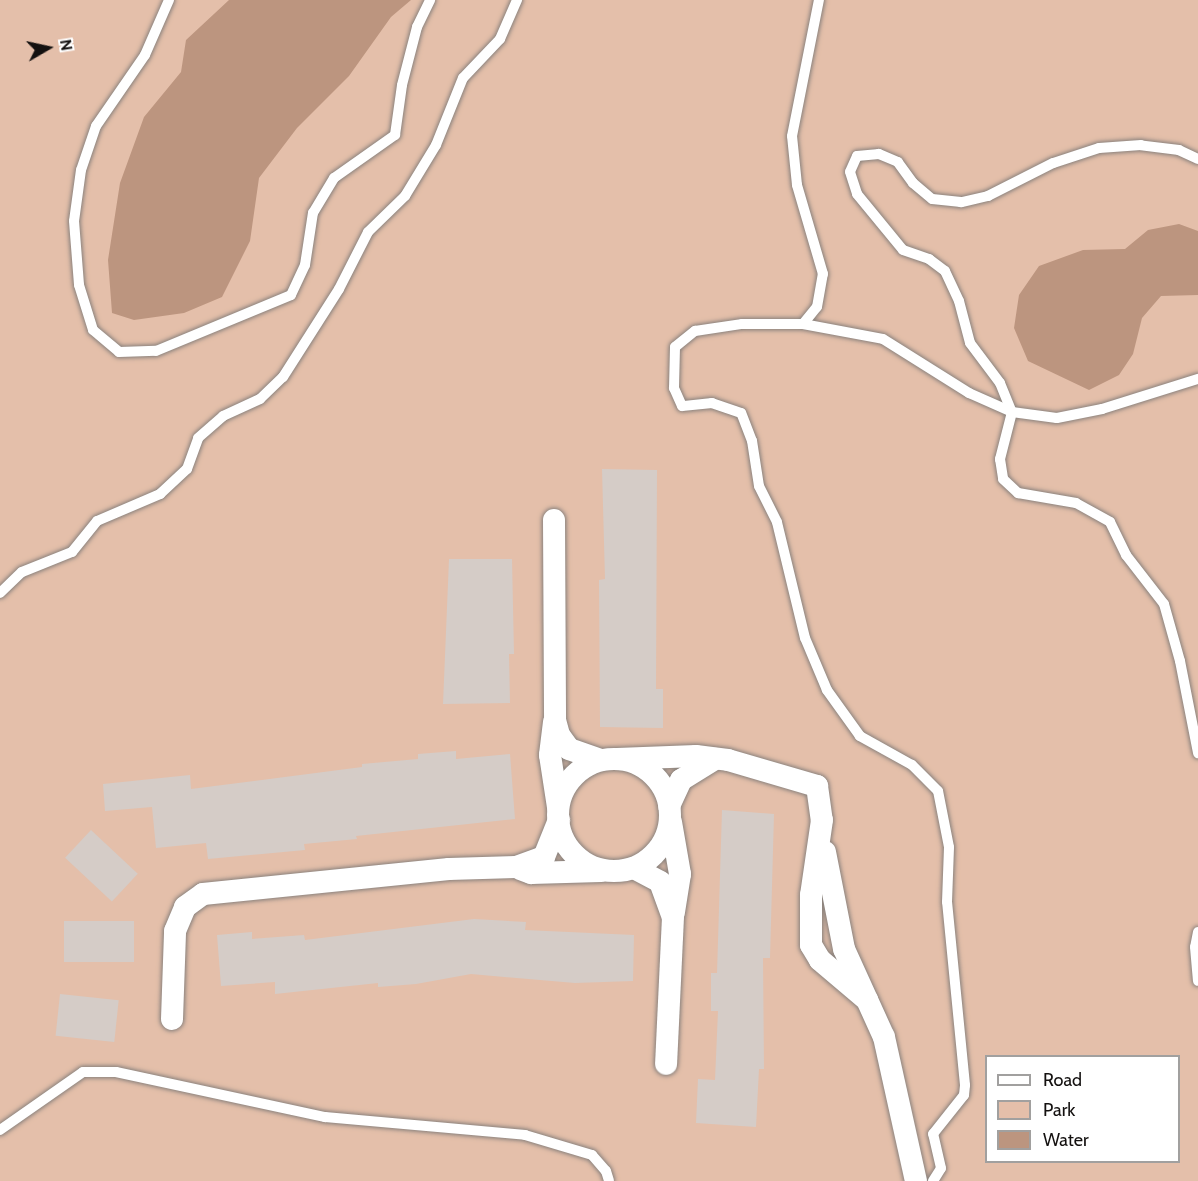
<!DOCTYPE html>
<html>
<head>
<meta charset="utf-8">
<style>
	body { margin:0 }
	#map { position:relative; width:1198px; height:1181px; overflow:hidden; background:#f7ede8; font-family:Cabin,sans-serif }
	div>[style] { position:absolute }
	.green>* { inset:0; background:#e4bfaa }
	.water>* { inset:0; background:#bc957f }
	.building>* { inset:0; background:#d5ccc7; transform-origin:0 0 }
	.roads { filter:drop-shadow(0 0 2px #8a827d) drop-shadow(0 0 2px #8a827d) }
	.lane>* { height:10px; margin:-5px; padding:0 5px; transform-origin:5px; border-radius:5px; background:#fff }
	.street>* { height:22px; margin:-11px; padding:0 11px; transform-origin:11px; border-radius:11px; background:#fff }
	.street>.ring { margin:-11px; padding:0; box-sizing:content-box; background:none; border:22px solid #fff; border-radius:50% }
	span { translate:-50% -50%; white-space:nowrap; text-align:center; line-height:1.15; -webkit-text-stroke:6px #fff; paint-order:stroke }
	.legend { position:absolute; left:985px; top:1055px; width:195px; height:108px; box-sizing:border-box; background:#fff; border:2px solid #a1a09f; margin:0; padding:8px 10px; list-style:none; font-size:18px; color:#141110 }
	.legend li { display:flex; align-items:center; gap:12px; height:30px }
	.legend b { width:30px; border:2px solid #a1a09f }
	.north { position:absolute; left:18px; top:18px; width:60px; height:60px; -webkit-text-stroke:4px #fff; paint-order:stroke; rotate:81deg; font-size:16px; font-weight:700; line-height:24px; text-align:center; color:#141110 }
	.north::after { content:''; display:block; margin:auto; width:21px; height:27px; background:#141110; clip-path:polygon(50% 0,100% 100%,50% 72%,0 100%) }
</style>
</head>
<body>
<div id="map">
	<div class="green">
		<div style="clip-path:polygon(evenodd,0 0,1198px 0,1198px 1181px,0 1181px,0 0,986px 1056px,1178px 1056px,1178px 1162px,986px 1162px,986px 1056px)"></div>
	</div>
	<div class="water">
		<div style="clip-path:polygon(229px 0,411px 0,391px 17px,349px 76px,297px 128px,259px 178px,250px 241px,222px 297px,184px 313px,134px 320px,112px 313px,108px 260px,120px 183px,144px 117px,181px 72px,186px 40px)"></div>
		<div style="clip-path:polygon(1179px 224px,1198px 231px,1198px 295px,1161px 296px,1142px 318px,1133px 354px,1119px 375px,1089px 390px,1028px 361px,1014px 328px,1019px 295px,1039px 266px,1083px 250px,1125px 249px,1148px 230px)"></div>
	</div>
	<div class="building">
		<div style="clip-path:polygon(602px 469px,657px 470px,656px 689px,663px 689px,663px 728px,600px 727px,599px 580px,605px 579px)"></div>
		<div style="clip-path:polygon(449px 559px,512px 559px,514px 654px,509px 654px,510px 703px,443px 704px)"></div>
		<div style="clip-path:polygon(456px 751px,456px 759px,510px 754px,515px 819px,356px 836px,357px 839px,304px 844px,305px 850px,208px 859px,206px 843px,156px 848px,152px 807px,105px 811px,103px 784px,190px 775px,191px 789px,362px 767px,362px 764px,418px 759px,418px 754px)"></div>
		<div style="clip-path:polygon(722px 810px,774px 814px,770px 958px,763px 958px,764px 1069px,759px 1069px,756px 1127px,696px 1123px,698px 1079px,715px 1080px,718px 1011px,711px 1011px,711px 973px,717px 973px)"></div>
		<div style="left:91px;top:830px;width:64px;height:38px;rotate:43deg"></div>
		<div style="clip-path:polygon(474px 919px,526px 922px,525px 930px,634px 935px,633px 981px,575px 983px,471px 974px,416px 984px,378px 987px,378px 983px,275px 994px,275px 982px,221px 986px,217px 935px,252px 932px,252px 939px,304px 935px,305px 940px)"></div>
		<div style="left:134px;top:921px;width:41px;height:70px;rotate:90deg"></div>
		<div style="left:60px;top:994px;width:59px;height:42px;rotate:6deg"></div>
	</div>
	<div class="roads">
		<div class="lane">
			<div style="left:169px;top:0;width:60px;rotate:113.6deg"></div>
			<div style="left:145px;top:55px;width:86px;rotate:124.6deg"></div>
			<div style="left:96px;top:126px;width:46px;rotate:108.8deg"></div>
			<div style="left:81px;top:170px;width:51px;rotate:97.8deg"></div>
			<div style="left:74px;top:221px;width:64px;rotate:85.5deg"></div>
			<div style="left:79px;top:285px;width:47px;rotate:72.7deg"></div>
			<div style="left:93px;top:330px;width:34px;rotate:40deg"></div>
			<div style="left:119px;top:352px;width:37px;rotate:-2deg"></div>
			<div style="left:156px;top:351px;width:146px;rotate:-22.5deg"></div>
			<div style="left:291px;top:295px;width:33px;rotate:-65deg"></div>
			<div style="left:305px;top:265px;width:53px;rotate:-81.3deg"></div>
			<div style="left:313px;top:213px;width:41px;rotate:-59deg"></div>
			<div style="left:334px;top:178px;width:75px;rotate:-35.2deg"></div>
			<div style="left:395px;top:135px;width:50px;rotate:-82deg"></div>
			<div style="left:402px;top:85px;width:60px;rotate:-75.5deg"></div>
			<div style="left:417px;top:27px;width:30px;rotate:-64deg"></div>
			<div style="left:1198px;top:159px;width:21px;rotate:-155deg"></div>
			<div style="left:1179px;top:150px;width:38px;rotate:-173deg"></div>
			<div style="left:1141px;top:145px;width:42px;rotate:175.9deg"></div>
			<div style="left:1099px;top:148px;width:48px;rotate:161.9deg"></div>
			<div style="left:1053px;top:163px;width:73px;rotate:153.1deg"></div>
			<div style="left:988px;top:196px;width:28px;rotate:167deg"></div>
			<div style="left:961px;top:202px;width:29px;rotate:-174deg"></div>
			<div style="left:932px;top:199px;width:25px;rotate:-140deg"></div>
			<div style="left:913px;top:183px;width:26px;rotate:-126deg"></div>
			<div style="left:898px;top:162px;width:21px;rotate:-157deg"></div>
			<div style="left:879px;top:154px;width:22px;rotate:175deg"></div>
			<div style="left:857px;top:156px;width:17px;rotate:114deg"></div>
			<div style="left:850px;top:172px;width:23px;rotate:72deg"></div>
			<div style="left:857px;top:194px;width:72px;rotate:50.6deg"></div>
			<div style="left:903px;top:250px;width:28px;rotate:19deg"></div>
			<div style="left:929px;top:259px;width:20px;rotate:37deg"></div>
			<div style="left:945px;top:271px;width:33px;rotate:65deg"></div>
			<div style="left:959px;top:301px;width:43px;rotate:75.3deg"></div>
			<div style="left:970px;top:343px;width:50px;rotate:53.1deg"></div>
			<div style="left:1000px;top:383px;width:31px;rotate:68deg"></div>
			<div style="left:1012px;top:412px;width:49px;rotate:104.3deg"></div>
			<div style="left:1000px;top:459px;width:20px;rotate:81deg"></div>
			<div style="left:1003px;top:479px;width:21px;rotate:43deg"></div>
			<div style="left:1018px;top:493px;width:59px;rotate:9.8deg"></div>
			<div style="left:1076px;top:503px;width:39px;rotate:29deg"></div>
			<div style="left:1110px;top:522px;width:37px;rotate:64deg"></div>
			<div style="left:1126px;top:555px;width:62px;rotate:52.2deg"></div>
			<div style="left:1164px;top:604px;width:59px;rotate:74.3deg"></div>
			<div style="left:1180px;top:661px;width:94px;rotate:78.9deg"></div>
			<div style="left:803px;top:324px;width:22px;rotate:-51deg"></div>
			<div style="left:817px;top:307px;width:34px;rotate:-80deg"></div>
			<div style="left:823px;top:274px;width:93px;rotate:-106.3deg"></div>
			<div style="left:797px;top:185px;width:49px;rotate:-95.8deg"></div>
			<div style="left:792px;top:136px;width:139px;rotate:-78.8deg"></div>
			<div style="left:0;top:593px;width:30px;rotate:-44deg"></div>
			<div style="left:22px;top:572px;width:54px;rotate:-21.8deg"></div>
			<div style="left:72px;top:552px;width:40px;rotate:-51deg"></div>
			<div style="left:97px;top:521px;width:69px;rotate:-23.2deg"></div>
			<div style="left:160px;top:494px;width:37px;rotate:-43deg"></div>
			<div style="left:187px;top:469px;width:33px;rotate:-70deg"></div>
			<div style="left:198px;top:438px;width:33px;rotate:-41deg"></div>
			<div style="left:223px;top:416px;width:41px;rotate:-24.7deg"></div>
			<div style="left:260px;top:399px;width:32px;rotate:-44deg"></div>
			<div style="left:283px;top:377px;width:104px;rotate:-57.5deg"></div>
			<div style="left:339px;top:289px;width:64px;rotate:-63deg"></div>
			<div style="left:368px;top:232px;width:52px;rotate:-44.2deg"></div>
			<div style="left:405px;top:196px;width:60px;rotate:-58.7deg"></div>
			<div style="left:436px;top:145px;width:72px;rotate:-68.1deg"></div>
			<div style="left:463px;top:78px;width:54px;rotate:-46.5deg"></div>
			<div style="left:500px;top:39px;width:43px;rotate:-66.4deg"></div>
			<div style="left:1198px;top:932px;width:15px;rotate:101deg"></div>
			<div style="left:1195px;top:947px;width:34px;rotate:85deg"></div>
			<div style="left:0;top:1130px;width:101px;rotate:-34.9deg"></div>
			<div style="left:83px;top:1072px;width:33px"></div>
			<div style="left:116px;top:1072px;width:214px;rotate:12.2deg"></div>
			<div style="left:325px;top:1117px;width:201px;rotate:5.1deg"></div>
			<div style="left:525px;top:1135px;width:70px;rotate:16.6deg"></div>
			<div style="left:592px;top:1155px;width:21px;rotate:49deg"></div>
			<div style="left:606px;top:1171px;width:10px;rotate:73deg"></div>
			<div style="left:933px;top:1181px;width:15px;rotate:-58deg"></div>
			<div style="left:941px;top:1168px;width:35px;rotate:-103deg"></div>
			<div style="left:933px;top:1134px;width:50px;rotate:-51.5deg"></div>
			<div style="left:964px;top:1095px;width:10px;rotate:-84deg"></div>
			<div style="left:965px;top:1085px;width:184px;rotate:-95.6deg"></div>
			<div style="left:947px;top:902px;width:55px;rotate:-87.9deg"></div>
			<div style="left:949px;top:847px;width:57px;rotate:-101.1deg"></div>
			<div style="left:938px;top:791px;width:37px;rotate:-135deg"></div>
			<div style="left:912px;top:765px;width:60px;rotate:-150.9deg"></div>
			<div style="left:860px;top:736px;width:57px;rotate:-125.7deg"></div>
			<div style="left:827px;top:690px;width:56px;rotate:-112.9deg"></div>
			<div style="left:805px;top:638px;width:119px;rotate:-103.6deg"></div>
			<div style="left:777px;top:522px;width:40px;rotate:-116.6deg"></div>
			<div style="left:759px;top:486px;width:46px;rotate:-98.8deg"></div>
			<div style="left:752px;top:441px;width:30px;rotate:-111deg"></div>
			<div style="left:741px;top:413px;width:31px;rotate:-161deg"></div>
			<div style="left:712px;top:403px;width:30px;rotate:174deg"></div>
			<div style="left:682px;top:406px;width:20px;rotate:-114deg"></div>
			<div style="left:674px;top:388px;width:41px;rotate:-88.6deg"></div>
			<div style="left:675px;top:347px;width:26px;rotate:-39deg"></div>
			<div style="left:695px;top:331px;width:48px;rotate:-8.5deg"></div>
			<div style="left:742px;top:324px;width:61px"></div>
			<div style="left:803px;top:324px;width:81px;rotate:10.6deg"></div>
			<div style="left:883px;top:339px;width:102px;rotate:32.1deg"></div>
			<div style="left:969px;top:393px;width:47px;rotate:23.8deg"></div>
			<div style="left:1012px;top:412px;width:45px;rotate:7.6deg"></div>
			<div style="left:1057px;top:418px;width:46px;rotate:-11.3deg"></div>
			<div style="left:1102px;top:409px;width:101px;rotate:-17.4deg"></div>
		</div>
		<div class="street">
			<div style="left:554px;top:520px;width:200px;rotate:89.7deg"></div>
			<div style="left:555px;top:720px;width:16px;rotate:75deg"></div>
			<div style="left:559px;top:735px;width:17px;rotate:54deg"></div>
			<div style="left:569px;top:749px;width:34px;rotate:19deg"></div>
			<div style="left:554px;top:722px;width:33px;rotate:97deg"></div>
			<div style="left:550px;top:755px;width:53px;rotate:81.3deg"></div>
			<div style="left:617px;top:759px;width:79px;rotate:-2.2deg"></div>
			<div style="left:696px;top:756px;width:32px;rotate:7deg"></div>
			<div style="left:728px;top:760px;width:93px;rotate:16.3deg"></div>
			<div style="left:817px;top:786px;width:34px;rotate:82deg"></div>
			<div style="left:822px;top:820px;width:76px;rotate:98.3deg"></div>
			<div style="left:811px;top:895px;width:50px;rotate:90deg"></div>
			<div style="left:811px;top:945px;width:17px;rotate:59deg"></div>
			<div style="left:820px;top:960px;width:62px;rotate:40.4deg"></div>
			<div class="ring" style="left:558px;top:759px;width:90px;height:90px"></div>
			<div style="left:669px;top:806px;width:29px;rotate:-65deg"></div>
			<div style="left:681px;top:780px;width:40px;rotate:-32deg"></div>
			<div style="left:671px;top:822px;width:53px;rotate:80.2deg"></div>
			<div style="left:680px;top:874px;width:39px;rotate:99deg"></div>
			<div style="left:825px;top:852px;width:99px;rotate:78.9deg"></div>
			<div style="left:844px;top:949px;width:97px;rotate:65.6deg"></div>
			<div style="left:884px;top:1037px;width:148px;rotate:77.5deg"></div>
			<div style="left:634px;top:868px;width:30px;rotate:28deg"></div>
			<div style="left:660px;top:882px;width:37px;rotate:70deg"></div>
			<div style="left:673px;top:917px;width:147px;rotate:92.7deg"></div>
			<div style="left:520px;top:869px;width:12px;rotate:20deg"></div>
			<div style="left:531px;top:873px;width:70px;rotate:-1.6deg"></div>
			<div style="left:172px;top:1019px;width:88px;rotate:-88deg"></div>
			<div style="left:175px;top:931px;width:26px;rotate:-67deg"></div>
			<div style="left:185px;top:907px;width:22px;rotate:-36deg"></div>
			<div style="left:203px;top:894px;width:247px;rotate:-5.8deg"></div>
			<div style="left:449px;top:869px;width:67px;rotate:-1.7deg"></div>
			<div style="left:516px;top:867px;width:30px;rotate:-20deg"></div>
			<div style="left:544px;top:857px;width:40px;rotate:-68deg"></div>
		</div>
	</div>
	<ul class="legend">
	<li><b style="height:8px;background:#fff"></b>Road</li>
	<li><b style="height:16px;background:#e4bfaa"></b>Park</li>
	<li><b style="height:16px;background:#bc957f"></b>Water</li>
	</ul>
	<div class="north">N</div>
</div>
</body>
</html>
